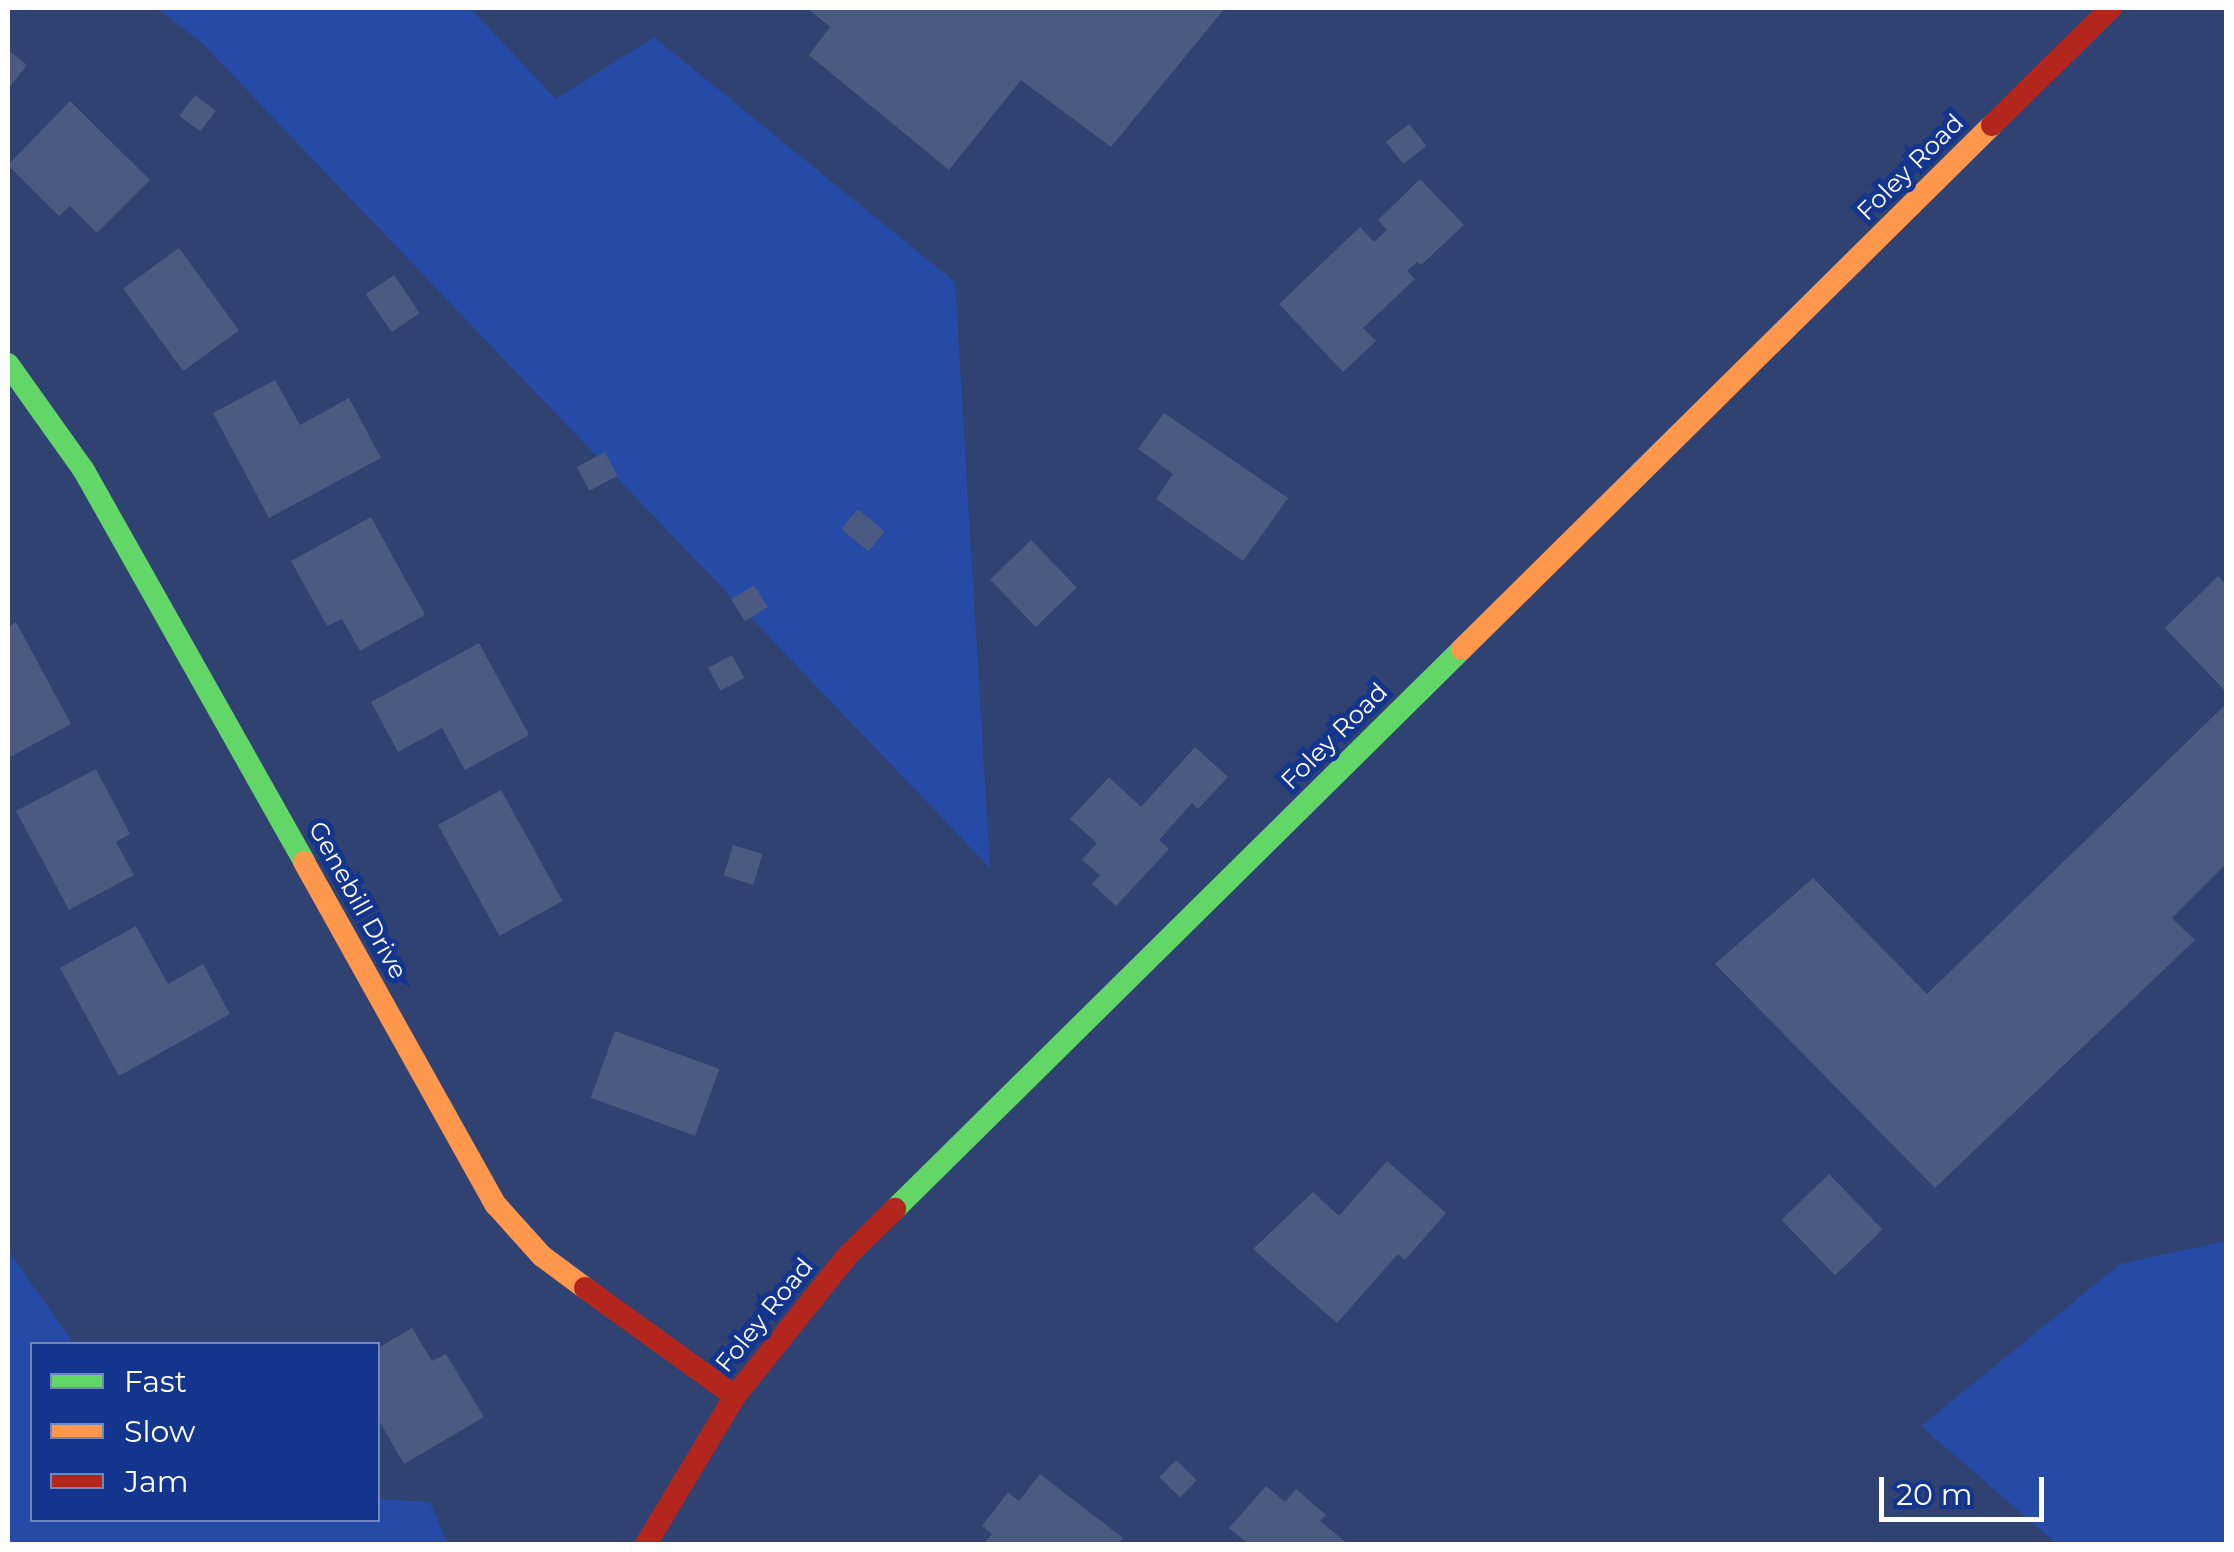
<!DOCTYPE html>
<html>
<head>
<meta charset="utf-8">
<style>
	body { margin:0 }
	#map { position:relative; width:2234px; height:1552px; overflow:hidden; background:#2f4272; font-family:Montserrat,sans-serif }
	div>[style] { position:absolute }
	.green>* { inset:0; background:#264ba6 }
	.building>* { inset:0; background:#4a5a81; transform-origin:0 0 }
	.fast>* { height:22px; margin:-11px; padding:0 11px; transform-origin:11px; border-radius:11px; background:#63d668 }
	.slow>* { height:22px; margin:-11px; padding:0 11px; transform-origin:11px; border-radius:11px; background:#ff974d }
	.jam>* { height:22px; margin:-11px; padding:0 11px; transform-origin:11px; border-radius:11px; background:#b3261e }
	span { translate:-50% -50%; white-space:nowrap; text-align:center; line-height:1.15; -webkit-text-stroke:10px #13358e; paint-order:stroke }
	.street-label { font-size:25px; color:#fff }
	.frame { position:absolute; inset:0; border:10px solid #fff; pointer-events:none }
	.legend { position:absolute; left:30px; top:1342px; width:350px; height:180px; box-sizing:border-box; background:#13358e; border:2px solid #7186bb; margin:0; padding:12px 18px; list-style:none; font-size:30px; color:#fff }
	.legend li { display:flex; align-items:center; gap:20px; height:50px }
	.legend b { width:50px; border:2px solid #7186bb }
	.scale { position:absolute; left:1879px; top:1477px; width:165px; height:45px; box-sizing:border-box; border:5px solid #fff; border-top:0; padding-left:12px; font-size:30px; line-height:35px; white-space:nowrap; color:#fff; -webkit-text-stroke:8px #13358e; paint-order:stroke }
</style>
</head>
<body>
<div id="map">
	<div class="green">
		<div style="clip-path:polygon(157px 8px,470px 8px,556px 99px,654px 37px,955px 282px,990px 868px,200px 41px)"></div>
		<div style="clip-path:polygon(2226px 1241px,2226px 1544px,2057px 1544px,1921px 1426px,2120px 1264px)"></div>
		<div style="clip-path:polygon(8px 1250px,74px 1344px,32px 1344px,32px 1520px,378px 1520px,378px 1499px,430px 1502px,448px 1544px,8px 1544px)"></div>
	</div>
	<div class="building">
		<div style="clip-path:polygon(807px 8px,1225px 8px,1111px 147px,1021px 80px,949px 170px,809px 55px,830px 27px)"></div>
		<div style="clip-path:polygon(8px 50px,27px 65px,8px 89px)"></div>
		<div style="left:195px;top:95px;width:26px;height:26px;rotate:37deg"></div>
		<div style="clip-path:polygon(70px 101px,150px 180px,97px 233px,70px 206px,59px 216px,8px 165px)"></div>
		<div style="left:1409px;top:124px;width:28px;height:29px;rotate:52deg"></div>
		<div style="clip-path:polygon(1420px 179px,1464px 225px,1421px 265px,1417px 262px,1407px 271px,1415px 279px,1363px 328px,1376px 341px,1343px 372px,1279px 304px,1360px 227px,1374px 242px,1387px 230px,1378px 220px)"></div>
		<div style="left:179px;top:248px;width:102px;height:69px;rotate:54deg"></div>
		<div style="left:394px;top:275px;width:46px;height:34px;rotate:56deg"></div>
		<div style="clip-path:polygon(275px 380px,300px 425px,349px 398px,381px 458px,269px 518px,213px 413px)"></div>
		<div style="clip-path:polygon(1164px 413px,1288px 498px,1243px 561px,1156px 499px,1173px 474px,1138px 449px)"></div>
		<div style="left:605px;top:452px;width:27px;height:32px;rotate:62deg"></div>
		<div style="left:858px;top:509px;width:35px;height:26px;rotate:40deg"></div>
		<div style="clip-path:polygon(371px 517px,425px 615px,360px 651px,342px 619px,327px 626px,291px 561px)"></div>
		<div style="left:1031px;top:540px;width:66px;height:57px;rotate:46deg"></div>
		<div style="clip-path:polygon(2218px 576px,2226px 585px,2226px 692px,2165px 628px)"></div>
		<div style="left:754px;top:585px;width:26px;height:27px;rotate:58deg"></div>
		<div style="clip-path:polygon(16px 622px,71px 724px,8px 758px,8px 627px)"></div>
		<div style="clip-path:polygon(479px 643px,529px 735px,465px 770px,442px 728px,398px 752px,371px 702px)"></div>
		<div style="left:732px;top:655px;width:26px;height:27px;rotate:62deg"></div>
		<div style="clip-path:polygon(2226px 704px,2226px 864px,2172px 918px,2195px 940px,1935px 1188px,1715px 964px,1813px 878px,1927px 994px)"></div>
		<div style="clip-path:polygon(1195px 747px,1228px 777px,1198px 809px,1192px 803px,1159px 840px,1169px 849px,1116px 906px,1092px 884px,1100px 875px,1082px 860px,1097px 843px,1070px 819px,1109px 777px,1141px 807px)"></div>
		<div style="clip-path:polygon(96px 769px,130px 834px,116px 842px,134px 875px,69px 910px,16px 811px)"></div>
		<div style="left:501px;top:790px;width:127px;height:72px;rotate:61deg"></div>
		<div style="left:733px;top:845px;width:31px;height:32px;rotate:17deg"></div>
		<div style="clip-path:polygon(136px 926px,168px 984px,203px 964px,230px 1014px,119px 1076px,60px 968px)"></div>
		<div style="left:615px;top:1031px;width:111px;height:71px;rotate:20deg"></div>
		<div style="clip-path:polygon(1387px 1161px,1446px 1213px,1405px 1260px,1398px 1254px,1337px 1323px,1253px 1249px,1313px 1192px,1339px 1216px)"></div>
		<div style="left:1829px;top:1174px;width:77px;height:66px;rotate:46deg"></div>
		<div style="clip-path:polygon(412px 1328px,432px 1361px,446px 1354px,484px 1417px,404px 1464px,378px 1419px,378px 1348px)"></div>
		<div style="left:1176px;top:1460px;width:29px;height:24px;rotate:44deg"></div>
		<div style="clip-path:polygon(1040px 1474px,1123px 1538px,1118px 1544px,984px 1544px,992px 1534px,982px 1526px,1008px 1492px,1019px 1501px)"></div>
		<div style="clip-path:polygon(1266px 1486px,1285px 1502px,1296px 1489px,1326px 1515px,1320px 1521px,1348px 1544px,1248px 1544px,1229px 1528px)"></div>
	</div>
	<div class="fast">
		<div style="left:8px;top:364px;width:129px;rotate:54.5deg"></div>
		<div style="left:83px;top:469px;width:451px;rotate:60.6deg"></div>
		<div style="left:895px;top:1209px;width:797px;rotate:-44.64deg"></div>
	</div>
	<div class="slow">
		<div style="left:1462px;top:649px;width:745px;rotate:-44.67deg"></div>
		<div style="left:304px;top:862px;width:393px;rotate:60.8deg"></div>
		<div style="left:496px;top:1205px;width:69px;rotate:48deg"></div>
		<div style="left:542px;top:1256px;width:54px;rotate:36.7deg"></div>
	</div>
	<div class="jam">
		<div style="left:1992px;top:125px;width:167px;rotate:-44.5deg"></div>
		<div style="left:585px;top:1288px;width:185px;rotate:35.8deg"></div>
		<div style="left:646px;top:1544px;width:173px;rotate:-59deg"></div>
		<div style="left:735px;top:1396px;width:181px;rotate:-51.3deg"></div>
		<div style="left:848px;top:1255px;width:66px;rotate:-44.4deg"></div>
	</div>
	<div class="street-label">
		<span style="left:1910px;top:167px;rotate:-45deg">Foley Road</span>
		<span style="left:1334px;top:736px;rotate:-45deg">Foley Road</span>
		<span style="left:358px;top:900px;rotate:61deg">Genebill Drive</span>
		<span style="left:764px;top:1315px;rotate:-51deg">Foley Road</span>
	</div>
	<div class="frame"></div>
	<ul class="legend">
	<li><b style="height:12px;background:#63d668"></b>Fast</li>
	<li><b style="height:12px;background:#ff974d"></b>Slow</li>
	<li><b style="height:12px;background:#b3261e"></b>Jam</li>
	</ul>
	<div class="scale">20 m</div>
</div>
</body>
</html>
